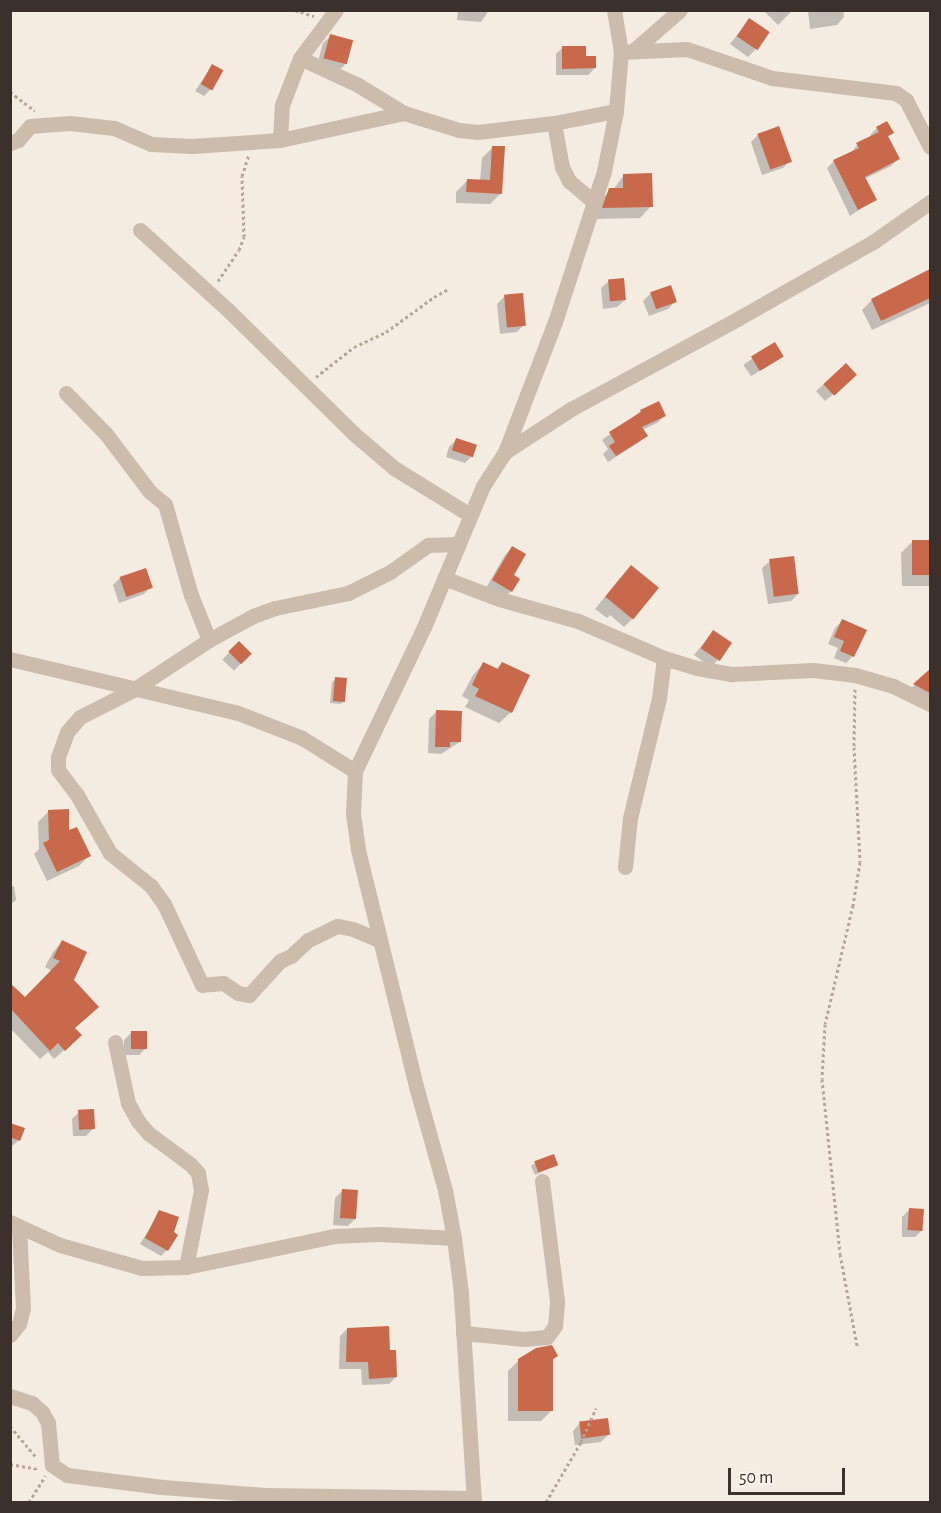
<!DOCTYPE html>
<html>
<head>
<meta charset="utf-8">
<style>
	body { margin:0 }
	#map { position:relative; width:941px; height:1513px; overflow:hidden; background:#f4ebe1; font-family:"Alegreya Sans",sans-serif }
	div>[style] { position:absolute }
	.shadow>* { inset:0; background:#0003; transform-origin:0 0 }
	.building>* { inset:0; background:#c8694b; transform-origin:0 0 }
	.path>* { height:3px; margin-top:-1.5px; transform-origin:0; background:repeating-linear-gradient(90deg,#b9a596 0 3px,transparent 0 6px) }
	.minor>* { height:15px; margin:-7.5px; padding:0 7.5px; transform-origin:7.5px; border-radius:7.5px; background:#cdbbac }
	span { translate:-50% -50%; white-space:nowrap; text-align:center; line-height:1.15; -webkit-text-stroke:6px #fbf5ee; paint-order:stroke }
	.frame { position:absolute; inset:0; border:12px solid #3b302b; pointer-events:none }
	.scale { position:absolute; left:728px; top:1468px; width:117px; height:27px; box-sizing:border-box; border:3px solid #3b302b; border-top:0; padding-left:8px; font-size:18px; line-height:21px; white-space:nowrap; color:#3b302b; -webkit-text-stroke:4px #fbf5ee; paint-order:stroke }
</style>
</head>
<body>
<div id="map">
	<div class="shadow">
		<div style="clip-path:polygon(458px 10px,489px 10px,481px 22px,457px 20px)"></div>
		<div style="clip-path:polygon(763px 10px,793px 10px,778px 25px)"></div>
		<div style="clip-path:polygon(808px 10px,843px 10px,844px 17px,837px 25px,810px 29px)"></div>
		<div style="clip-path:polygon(749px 20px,755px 50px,748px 57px,730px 44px)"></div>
		<div style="clip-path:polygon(331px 36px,345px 65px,337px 72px,317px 65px,323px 43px)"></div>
		<div style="clip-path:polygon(562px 48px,585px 58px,595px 68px,588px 75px,556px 75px,556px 54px)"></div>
		<div style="clip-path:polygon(212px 66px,211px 89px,204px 96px,195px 91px)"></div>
		<div style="clip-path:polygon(877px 128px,892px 132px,887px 137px,898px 159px,891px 166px,864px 179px,875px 199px,850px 216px,827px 168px,834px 161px,851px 153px,857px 145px,872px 138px,870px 135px)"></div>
		<div style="clip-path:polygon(758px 135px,790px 161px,783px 168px,762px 175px,751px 142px)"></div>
		<div style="clip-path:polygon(493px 147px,501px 193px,490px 204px,456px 203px,456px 192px,468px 180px,480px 181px,482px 158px)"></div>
		<div style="clip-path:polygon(624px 175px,651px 206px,640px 218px,592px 219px,598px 201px,613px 190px)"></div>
		<div style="clip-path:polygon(930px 270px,930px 303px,872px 330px,862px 310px,872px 300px)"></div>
		<div style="clip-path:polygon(609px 281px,625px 300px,617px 307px,603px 309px,601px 288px)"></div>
		<div style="clip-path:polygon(651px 293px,675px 302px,668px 309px,649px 316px,643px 301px)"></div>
		<div style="clip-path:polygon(505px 296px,524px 325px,517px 332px,500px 334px,497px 304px)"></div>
		<div style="left:774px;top:344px;width:14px;height:37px;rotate:56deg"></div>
		<div style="clip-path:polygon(846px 365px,848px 382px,825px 401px,816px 391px)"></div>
		<div style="clip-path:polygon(641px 411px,664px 416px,657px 423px,642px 430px,646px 436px,638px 443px,608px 462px,603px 454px,608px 449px,602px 440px)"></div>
		<div style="clip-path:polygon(456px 440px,472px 456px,465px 463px,446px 457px,449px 447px)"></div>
		<div style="clip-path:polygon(912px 542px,930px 542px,930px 586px,902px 586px,901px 553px)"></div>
		<div style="clip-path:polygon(512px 548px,511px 591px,504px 598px,486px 588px,505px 555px)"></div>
		<div style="clip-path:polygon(770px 561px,798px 594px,791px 601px,768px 604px,762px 568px)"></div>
		<div style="clip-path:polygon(120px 578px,151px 587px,144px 594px,119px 603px,113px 585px)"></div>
		<div style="clip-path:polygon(620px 578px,635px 616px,624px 627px,610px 615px,607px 618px,595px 609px)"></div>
		<div style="clip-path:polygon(842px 621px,853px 656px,846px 663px,834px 658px,838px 648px,828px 644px,835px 628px)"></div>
		<div style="clip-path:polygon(713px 632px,718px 660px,711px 667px,694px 655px)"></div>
		<div style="left:238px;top:643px;width:16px;height:23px;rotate:43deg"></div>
		<div style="clip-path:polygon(484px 663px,496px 669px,502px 663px,511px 712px,499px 723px,465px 707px,469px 700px,462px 696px,473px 675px)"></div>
		<div style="clip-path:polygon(928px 673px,930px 676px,930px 705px,908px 691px)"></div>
		<div style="clip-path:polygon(336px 679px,344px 701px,341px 704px,330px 703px,332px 682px)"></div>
		<div style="clip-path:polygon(436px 712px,460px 742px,441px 754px,428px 753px,429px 719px)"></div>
		<div style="clip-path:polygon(49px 811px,89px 856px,79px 866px,47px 881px,34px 854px,39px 849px,38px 822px)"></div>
		<div style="clip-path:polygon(14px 886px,16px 900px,10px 905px,10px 887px)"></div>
		<div style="clip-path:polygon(62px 942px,72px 980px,74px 1028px,71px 1044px,54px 1059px,48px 1052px,40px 1059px,10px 1028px,10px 985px,25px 999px,52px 971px,45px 967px,53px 952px)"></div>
		<div style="clip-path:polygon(131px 1033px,146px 1048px,139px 1055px,124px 1055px,124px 1040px)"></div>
		<div style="clip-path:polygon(79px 1112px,93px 1129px,86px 1136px,73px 1136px,72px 1119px)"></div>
		<div style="clip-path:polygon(10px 1124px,19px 1140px,11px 1147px,10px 1147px)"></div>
		<div style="clip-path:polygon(535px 1163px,556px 1165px,535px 1175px,531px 1166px)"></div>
		<div style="clip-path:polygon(343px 1190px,355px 1219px,348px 1226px,333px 1225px,335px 1198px)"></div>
		<div style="clip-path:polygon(909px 1210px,922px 1230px,915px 1237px,902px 1237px,902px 1217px)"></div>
		<div style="clip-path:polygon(160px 1212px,167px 1250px,161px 1256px,140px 1244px)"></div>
		<div style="clip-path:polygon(347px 1329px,388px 1352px,396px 1377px,389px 1384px,362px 1385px,361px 1369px,339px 1369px,340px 1336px)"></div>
		<div style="clip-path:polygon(557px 1356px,552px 1360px,551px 1411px,541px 1421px,508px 1421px,508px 1371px,519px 1360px)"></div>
		<div style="clip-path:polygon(580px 1423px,608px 1435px,601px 1442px,575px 1445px,573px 1431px)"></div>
	</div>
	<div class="building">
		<div style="left:749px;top:18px;width:25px;height:22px;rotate:34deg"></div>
		<div style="left:330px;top:34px;width:24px;height:25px;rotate:15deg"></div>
		<div style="clip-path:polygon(562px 46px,586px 46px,586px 56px,596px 56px,596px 68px,562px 69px)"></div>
		<div style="left:212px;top:64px;width:13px;height:23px;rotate:29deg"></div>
		<div style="clip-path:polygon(887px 121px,894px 133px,888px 136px,900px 159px,865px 177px,877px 200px,858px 210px,833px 160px,859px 148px,856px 143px,879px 132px,876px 127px)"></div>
		<div style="left:779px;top:126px;width:38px;height:23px;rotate:70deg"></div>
		<div style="clip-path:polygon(492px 146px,505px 146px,502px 194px,466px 192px,467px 179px,490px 180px)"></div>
		<div style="clip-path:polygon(652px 173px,653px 207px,602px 208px,609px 188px,623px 188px,623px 174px)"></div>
		<div style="clip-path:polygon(930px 269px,930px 298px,881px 321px,871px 299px)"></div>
		<div style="left:624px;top:278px;width:22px;height:16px;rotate:85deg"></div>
		<div style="left:671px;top:285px;width:18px;height:22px;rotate:71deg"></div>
		<div style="left:523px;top:293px;width:33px;height:19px;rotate:85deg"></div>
		<div style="left:775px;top:342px;width:17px;height:28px;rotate:59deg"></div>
		<div style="left:846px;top:363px;width:16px;height:31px;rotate:47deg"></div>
		<div style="clip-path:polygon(659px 401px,666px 416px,642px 427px,648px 436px,616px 456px,609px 446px,615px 442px,609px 432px,641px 412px,640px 410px)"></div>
		<div style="left:456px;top:438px;width:22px;height:13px;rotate:18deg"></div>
		<div style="left:930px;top:540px;width:35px;height:18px;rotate:90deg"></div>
		<div style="clip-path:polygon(512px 546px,526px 554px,514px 575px,520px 579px,512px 592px,492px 580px)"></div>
		<div style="left:794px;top:556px;width:38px;height:25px;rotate:83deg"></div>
		<div style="left:631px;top:565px;width:36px;height:41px;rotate:39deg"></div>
		<div style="left:146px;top:568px;width:21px;height:28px;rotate:71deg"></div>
		<div style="clip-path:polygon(842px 619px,867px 630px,854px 657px,840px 651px,844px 641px,834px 637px)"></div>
		<div style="left:713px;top:630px;width:23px;height:22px;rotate:34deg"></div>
		<div style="left:239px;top:641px;width:18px;height:15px;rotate:45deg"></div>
		<div style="clip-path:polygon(483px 662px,498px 669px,502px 662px,530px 675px,512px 713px,475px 696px,479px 689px,472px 685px)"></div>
		<div style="clip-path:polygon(930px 669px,930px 693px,913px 684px)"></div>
		<div style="left:335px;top:677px;width:12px;height:24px;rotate:5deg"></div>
		<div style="clip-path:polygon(436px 710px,462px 711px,461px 742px,450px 742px,450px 747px,435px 747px)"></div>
		<div style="clip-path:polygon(69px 809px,69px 830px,77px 827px,91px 856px,57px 872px,43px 843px,49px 840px,48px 810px)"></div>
		<div style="clip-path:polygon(62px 940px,87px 952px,74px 980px,99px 1007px,75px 1028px,82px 1035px,65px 1051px,58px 1043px,50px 1051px,10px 1008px,10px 983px,25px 997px,60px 961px,53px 958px)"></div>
		<div style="left:131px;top:1031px;width:16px;height:18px"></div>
		<div style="left:94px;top:1109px;width:20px;height:16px;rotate:87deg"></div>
		<div style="clip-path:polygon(10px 1123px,25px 1128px,20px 1141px,10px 1137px)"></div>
		<div style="left:554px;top:1154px;width:12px;height:21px;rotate:70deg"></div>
		<div style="left:342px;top:1189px;width:16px;height:29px;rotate:4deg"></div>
		<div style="left:909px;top:1208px;width:15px;height:22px;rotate:4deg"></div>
		<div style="clip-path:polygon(159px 1210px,179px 1217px,174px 1232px,178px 1235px,168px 1251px,145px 1238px)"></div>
		<div style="clip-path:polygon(389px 1326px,390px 1350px,396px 1350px,397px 1377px,369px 1379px,368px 1362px,346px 1362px,347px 1328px)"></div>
		<div style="clip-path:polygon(552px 1345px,558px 1356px,553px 1359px,553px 1411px,518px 1411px,518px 1359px,536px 1348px)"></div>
		<div style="left:608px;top:1418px;width:17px;height:29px;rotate:83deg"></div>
	</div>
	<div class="path">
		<div style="left:295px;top:10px;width:20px;rotate:18deg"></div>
		<div style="left:10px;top:92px;width:31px;rotate:37deg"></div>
		<div style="left:218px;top:281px;width:37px;rotate:-56deg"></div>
		<div style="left:239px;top:250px;width:14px;rotate:-69deg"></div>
		<div style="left:244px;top:237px;width:61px;rotate:-91.9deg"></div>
		<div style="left:242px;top:176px;width:22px;rotate:-72deg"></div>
		<div style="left:316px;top:377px;width:48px;rotate:-38.3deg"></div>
		<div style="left:354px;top:347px;width:35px;rotate:-25deg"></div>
		<div style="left:386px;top:332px;width:59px;rotate:-36.1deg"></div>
		<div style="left:434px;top:297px;width:18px;rotate:-29deg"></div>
		<div style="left:855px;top:689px;width:58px;rotate:91deg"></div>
		<div style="left:854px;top:747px;width:115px;rotate:87deg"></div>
		<div style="left:860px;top:862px;width:44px;rotate:99.2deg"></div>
		<div style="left:853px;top:905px;width:122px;rotate:103.2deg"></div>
		<div style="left:825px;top:1024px;width:55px;rotate:93.1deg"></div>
		<div style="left:822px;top:1079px;width:176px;rotate:84.1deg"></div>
		<div style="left:840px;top:1254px;width:93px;rotate:79.4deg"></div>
		<div style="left:10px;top:1426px;width:40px;rotate:50deg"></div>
		<div style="left:10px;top:1464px;width:28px;rotate:10deg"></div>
		<div style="left:29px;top:1502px;width:31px;rotate:-58deg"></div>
		<div style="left:546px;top:1502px;width:69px;rotate:-59.7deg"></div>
		<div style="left:581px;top:1442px;width:37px;rotate:-66deg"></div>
	</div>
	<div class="minor">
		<div style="left:633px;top:51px;width:62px;rotate:-41.1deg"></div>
		<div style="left:621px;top:52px;width:66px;rotate:-2.6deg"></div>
		<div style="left:687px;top:49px;width:90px;rotate:18.8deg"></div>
		<div style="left:772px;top:78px;width:125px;rotate:6.9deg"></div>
		<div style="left:896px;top:93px;width:12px;rotate:35deg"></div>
		<div style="left:906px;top:100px;width:53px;rotate:62.9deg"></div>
		<div style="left:300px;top:58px;width:64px;rotate:25deg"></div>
		<div style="left:358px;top:85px;width:54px;rotate:31.3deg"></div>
		<div style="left:554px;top:123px;width:45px;rotate:79.7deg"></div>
		<div style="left:562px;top:167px;width:16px;rotate:63deg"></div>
		<div style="left:569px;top:181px;width:33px;rotate:40deg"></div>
		<div style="left:280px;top:140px;width:35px;rotate:-87deg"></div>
		<div style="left:282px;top:105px;width:50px;rotate:-69deg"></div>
		<div style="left:300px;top:58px;width:60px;rotate:-53.1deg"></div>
		<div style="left:10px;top:143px;width:9px;rotate:-21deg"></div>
		<div style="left:18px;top:140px;width:18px;rotate:-49deg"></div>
		<div style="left:30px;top:126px;width:40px;rotate:-4.3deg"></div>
		<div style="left:70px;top:123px;width:44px;rotate:6.5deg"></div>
		<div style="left:114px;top:128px;width:40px;rotate:23.4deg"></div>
		<div style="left:151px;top:144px;width:41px;rotate:2.8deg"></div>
		<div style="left:192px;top:146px;width:88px;rotate:-3.9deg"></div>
		<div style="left:280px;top:140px;width:127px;rotate:-12.3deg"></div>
		<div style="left:404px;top:113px;width:58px;rotate:17.2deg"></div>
		<div style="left:459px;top:130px;width:18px;rotate:6deg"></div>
		<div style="left:477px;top:132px;width:78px;rotate:-6.7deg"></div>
		<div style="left:554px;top:123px;width:63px;rotate:-11deg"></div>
		<div style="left:140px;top:230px;width:120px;rotate:42.3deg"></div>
		<div style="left:229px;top:311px;width:174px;rotate:44.5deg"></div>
		<div style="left:353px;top:433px;width:54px;rotate:40.5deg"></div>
		<div style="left:394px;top:468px;width:89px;rotate:31.7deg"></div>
		<div style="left:66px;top:393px;width:57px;rotate:45.7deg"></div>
		<div style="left:106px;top:434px;width:73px;rotate:52.8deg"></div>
		<div style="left:150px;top:492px;width:19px;rotate:39deg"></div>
		<div style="left:165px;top:504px;width:95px;rotate:74.1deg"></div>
		<div style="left:191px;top:595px;width:48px;rotate:68.2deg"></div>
		<div style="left:505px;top:452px;width:139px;rotate:-69deg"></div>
		<div style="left:555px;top:322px;width:159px;rotate:-72deg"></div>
		<div style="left:604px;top:171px;width:61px;rotate:-78.7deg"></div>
		<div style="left:616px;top:111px;width:59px;rotate:-85.2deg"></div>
		<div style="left:621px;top:52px;width:43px;rotate:-99.5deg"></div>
		<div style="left:444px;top:578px;width:59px;rotate:20.9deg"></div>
		<div style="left:499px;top:599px;width:82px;rotate:15.6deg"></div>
		<div style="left:578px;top:621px;width:94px;rotate:23.3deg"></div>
		<div style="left:664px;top:658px;width:34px;rotate:17deg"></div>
		<div style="left:697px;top:668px;width:36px;rotate:10deg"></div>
		<div style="left:732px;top:674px;width:81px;rotate:-2.8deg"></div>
		<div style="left:813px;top:670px;width:42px;rotate:6.8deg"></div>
		<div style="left:855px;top:675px;width:40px;rotate:16deg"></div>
		<div style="left:893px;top:686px;width:41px;rotate:25.9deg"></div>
		<div style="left:10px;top:659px;width:234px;rotate:13.3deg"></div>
		<div style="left:238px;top:713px;width:69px;rotate:21.3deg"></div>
		<div style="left:302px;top:738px;width:62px;rotate:31.9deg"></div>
		<div style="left:625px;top:867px;width:49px;rotate:-84.2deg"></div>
		<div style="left:630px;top:818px;width:123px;rotate:-76.4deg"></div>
		<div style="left:659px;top:698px;width:40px;rotate:-82.9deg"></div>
		<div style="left:379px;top:940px;width:28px;rotate:-157deg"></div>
		<div style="left:353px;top:929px;width:16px;rotate:-169deg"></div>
		<div style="left:337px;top:926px;width:32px;rotate:154deg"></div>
		<div style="left:308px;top:940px;width:23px;rotate:137deg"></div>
		<div style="left:291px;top:956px;width:12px;rotate:156deg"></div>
		<div style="left:280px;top:961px;width:46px;rotate:132.4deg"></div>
		<div style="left:249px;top:995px;width:11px;rotate:-170deg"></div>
		<div style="left:238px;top:993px;width:18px;rotate:-146deg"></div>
		<div style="left:223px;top:983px;width:21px;rotate:175deg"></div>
		<div style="left:202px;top:985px;width:89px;rotate:-115.1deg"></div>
		<div style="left:164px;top:904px;width:22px;rotate:-126deg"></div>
		<div style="left:151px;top:886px;width:53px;rotate:-141.2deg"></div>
		<div style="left:110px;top:853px;width:67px;rotate:-119.6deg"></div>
		<div style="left:77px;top:795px;width:31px;rotate:-127deg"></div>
		<div style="left:58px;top:770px;width:13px;rotate:-90deg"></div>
		<div style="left:58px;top:757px;width:27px;rotate:-70deg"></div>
		<div style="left:67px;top:732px;width:20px;rotate:-49deg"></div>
		<div style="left:80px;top:717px;width:59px;rotate:-27deg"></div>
		<div style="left:133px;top:690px;width:91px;rotate:-33.3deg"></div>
		<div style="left:209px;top:640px;width:50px;rotate:-28.6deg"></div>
		<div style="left:253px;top:616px;width:23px;rotate:-20deg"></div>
		<div style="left:275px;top:608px;width:75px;rotate:-11.6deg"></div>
		<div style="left:348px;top:593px;width:47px;rotate:-26.6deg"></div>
		<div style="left:390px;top:572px;width:47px;rotate:-35.4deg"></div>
		<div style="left:428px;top:545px;width:29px;rotate:-2deg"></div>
		<div style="left:115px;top:1042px;width:62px;rotate:78deg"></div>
		<div style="left:128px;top:1103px;width:21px;rotate:61deg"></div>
		<div style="left:138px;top:1121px;width:16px;rotate:50deg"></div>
		<div style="left:148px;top:1133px;width:52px;rotate:36.4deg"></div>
		<div style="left:190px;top:1164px;width:12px;rotate:48deg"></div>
		<div style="left:198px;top:1173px;width:17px;rotate:80deg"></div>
		<div style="left:201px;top:1190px;width:78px;rotate:101deg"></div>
		<div style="left:10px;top:1222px;width:55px;rotate:24.7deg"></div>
		<div style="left:60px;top:1245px;width:85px;rotate:15.7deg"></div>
		<div style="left:142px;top:1268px;width:44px;rotate:-1.3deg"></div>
		<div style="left:186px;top:1267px;width:151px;rotate:-11.8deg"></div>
		<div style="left:334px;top:1236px;width:45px;rotate:-2.5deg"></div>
		<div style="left:379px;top:1234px;width:75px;rotate:3.1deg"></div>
		<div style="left:463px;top:1333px;width:61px;rotate:5.6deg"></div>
		<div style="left:524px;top:1339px;width:23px;rotate:-5deg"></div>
		<div style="left:547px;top:1337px;width:14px;rotate:-54deg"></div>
		<div style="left:555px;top:1326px;width:25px;rotate:-85deg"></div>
		<div style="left:557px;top:1301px;width:121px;rotate:-97.1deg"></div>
		<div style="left:10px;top:1335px;width:14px;rotate:-51deg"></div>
		<div style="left:19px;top:1324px;width:16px;rotate:-76deg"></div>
		<div style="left:23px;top:1308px;width:81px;rotate:-92.8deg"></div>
		<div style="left:10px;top:1396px;width:23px;rotate:18deg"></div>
		<div style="left:32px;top:1403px;width:13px;rotate:42deg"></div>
		<div style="left:42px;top:1412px;width:13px;rotate:61deg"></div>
		<div style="left:48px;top:1423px;width:42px;rotate:84.6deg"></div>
		<div style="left:52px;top:1465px;width:18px;rotate:34deg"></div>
		<div style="left:67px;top:1475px;width:96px;rotate:7.2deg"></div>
		<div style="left:162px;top:1487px;width:103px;rotate:4.4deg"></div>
		<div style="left:265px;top:1495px;width:209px;rotate:0.8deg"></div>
		<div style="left:474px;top:1502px;width:209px;rotate:-93.6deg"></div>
		<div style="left:461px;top:1293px;width:55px;rotate:-97.3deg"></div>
		<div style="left:454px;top:1238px;width:49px;rotate:-100.6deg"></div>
		<div style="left:445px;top:1190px;width:108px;rotate:-105.6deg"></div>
		<div style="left:416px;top:1086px;width:244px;rotate:-103.8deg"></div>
		<div style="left:358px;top:849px;width:36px;rotate:-98deg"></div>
		<div style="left:353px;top:813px;width:42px;rotate:-87.3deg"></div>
		<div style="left:355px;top:771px;width:160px;rotate:-64.4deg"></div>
		<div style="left:424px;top:627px;width:153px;rotate:-67.3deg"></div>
		<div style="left:483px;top:486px;width:40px;rotate:-57.1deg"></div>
		<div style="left:505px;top:452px;width:79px;rotate:-33.1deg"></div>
		<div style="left:571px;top:409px;width:191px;rotate:-28.4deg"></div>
		<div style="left:739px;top:318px;width:154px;rotate:-29.6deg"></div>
		<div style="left:873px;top:242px;width:70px;rotate:-35.1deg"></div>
	</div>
	<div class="frame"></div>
	<div class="scale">50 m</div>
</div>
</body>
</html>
